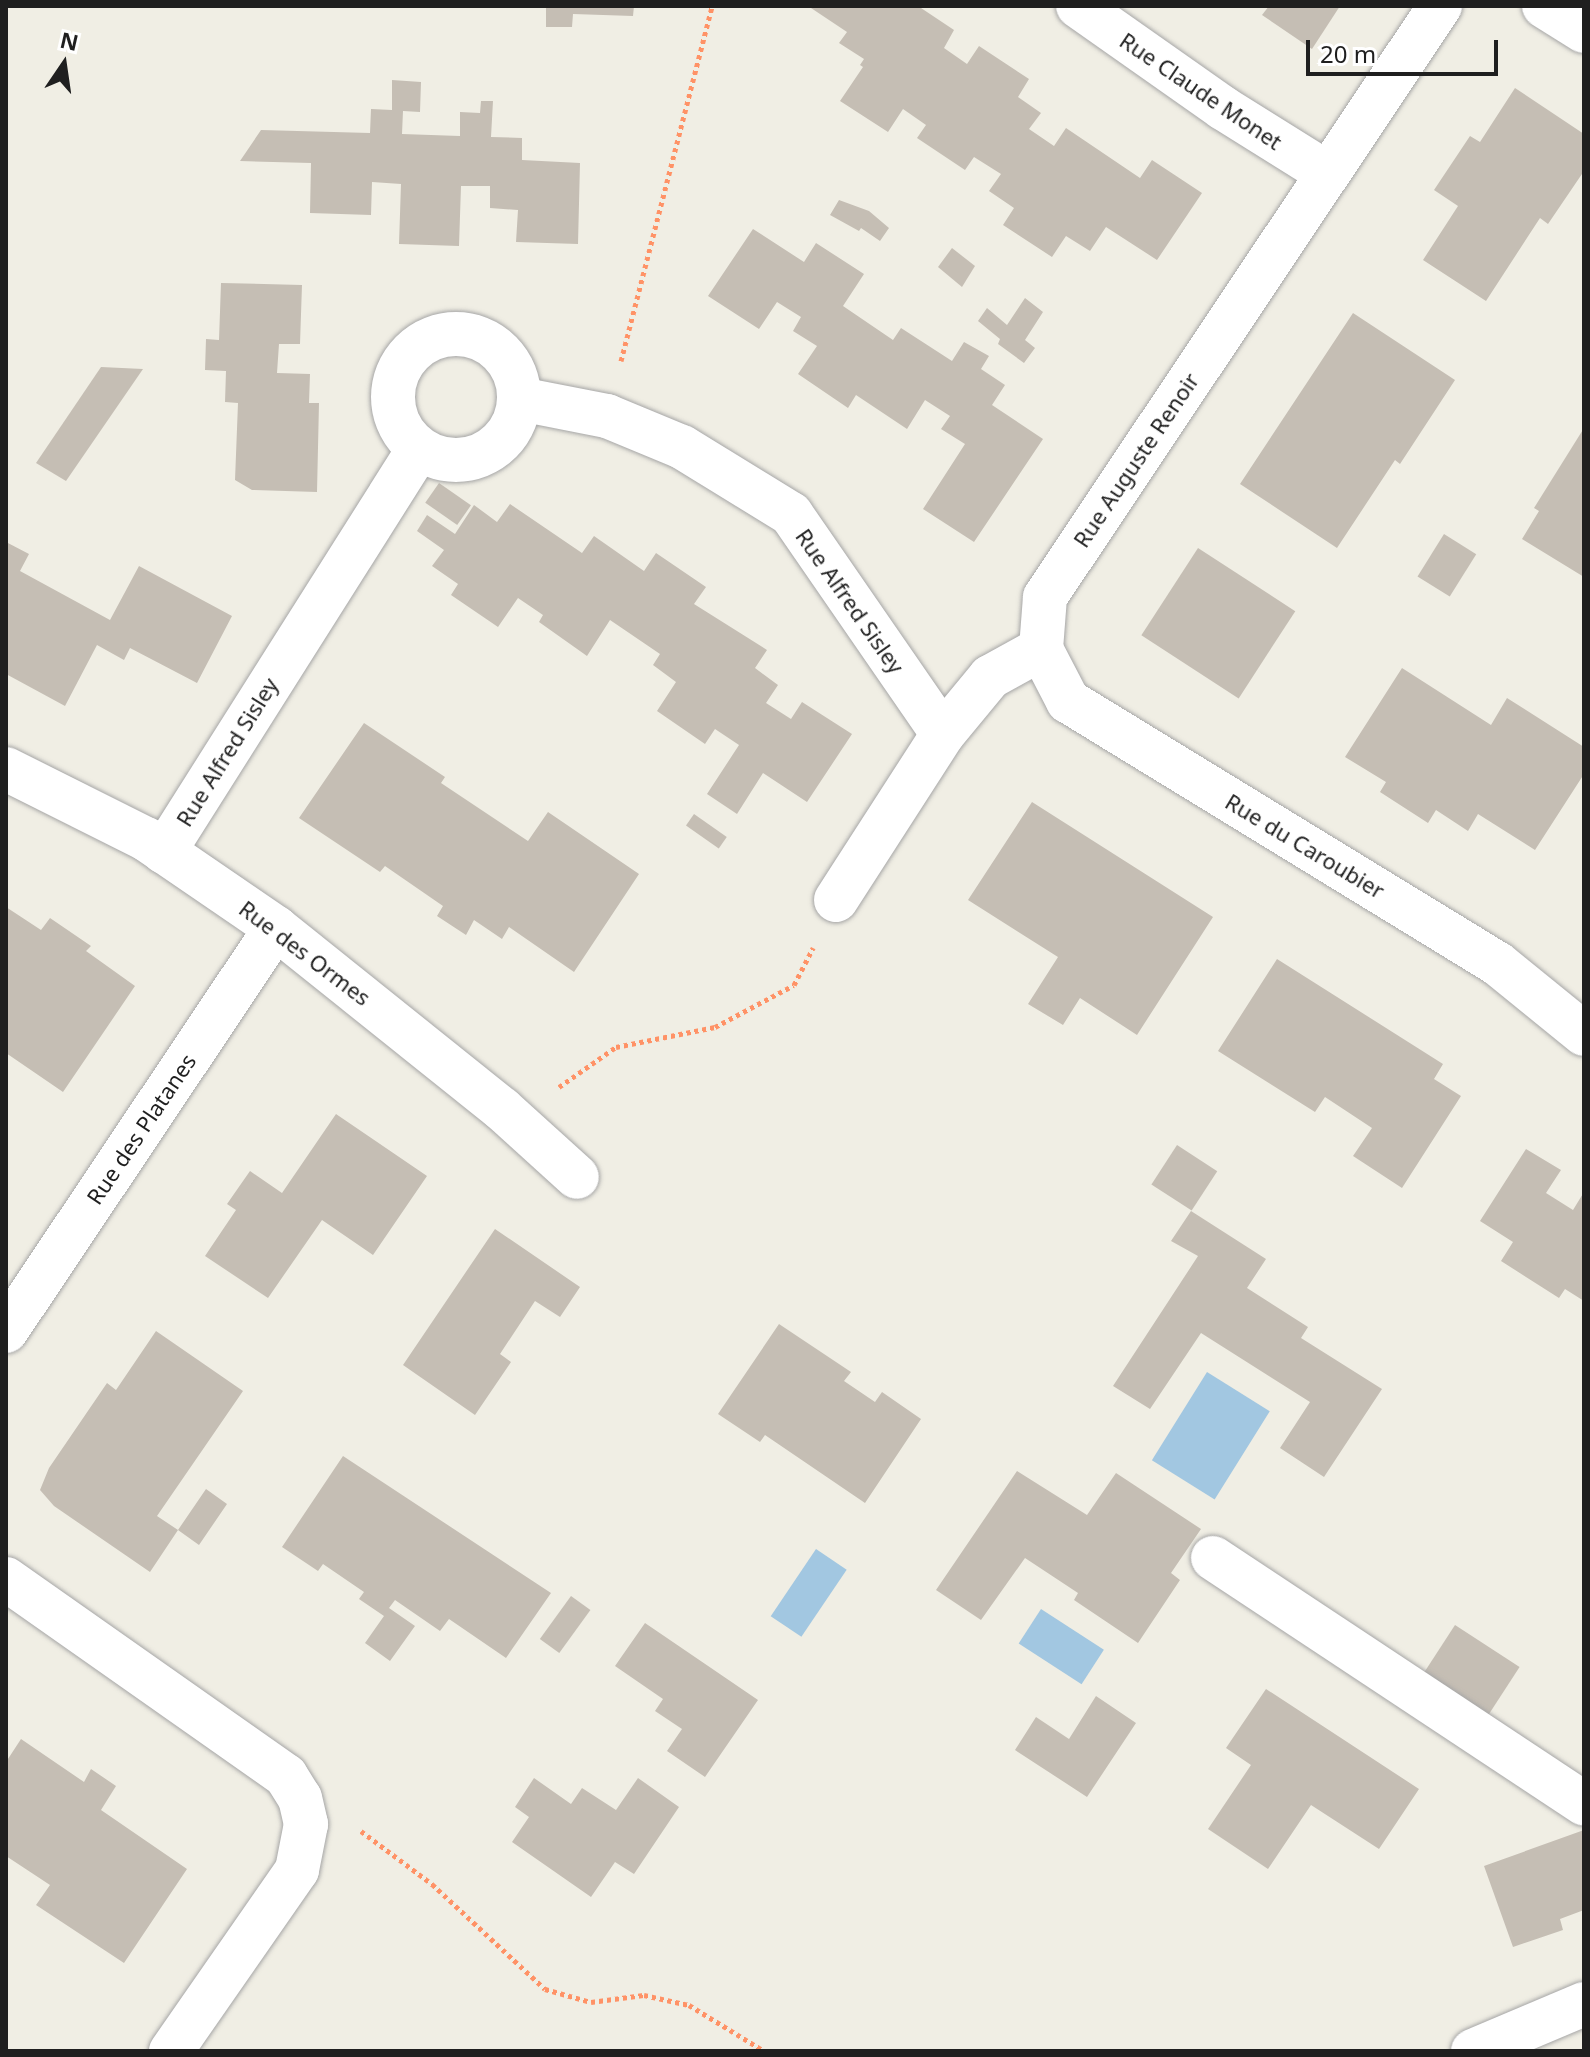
<!DOCTYPE html>
<html>
<head>
<meta charset="utf-8">
<style>
	body { margin:0 }
	#map { position:relative; width:1590px; height:2057px; overflow:hidden; background:#f0eee4; font-family:"Noto Sans",sans-serif }
	div>[style] { position:absolute }
	.water>* { inset:0; background:#a2c7e1; transform-origin:0 0 }
	.building>* { inset:0; background:#c5beb4; transform-origin:0 0 }
	.path>* { height:5px; margin-top:-2.5px; transform-origin:0; background:repeating-linear-gradient(90deg,#ff9266 0 4px,transparent 0 8px) }
	.roads { filter:drop-shadow(0 0 2px #a6a6a6) drop-shadow(0 0 2px #a6a6a6) }
	.minor>* { height:44px; margin:-22px; padding:0 22px; transform-origin:22px; border-radius:22px; background:#fff }
	.minor>.ring { margin:-22px; padding:0; box-sizing:content-box; background:none; border:44px solid #fff; border-radius:50% }
	span { translate:-50% -50%; white-space:nowrap; text-align:center; line-height:1.15; -webkit-text-stroke:6px #fff; paint-order:stroke }
	.street-label { font-size:22px; color:#1f1f1f }
	.frame { position:absolute; inset:0; border:8px solid #1f1f1f; pointer-events:none }
	.north { position:absolute; left:24px; top:24px; width:80px; height:80px; -webkit-text-stroke:6px #fff; paint-order:stroke; rotate:13deg; font-size:22px; font-weight:700; line-height:32px; text-align:center; color:#1f1f1f }
	.north::after { content:''; display:block; margin:auto; width:28px; height:36px; background:#1f1f1f; clip-path:polygon(50% 0,100% 100%,50% 72%,0 100%) }
	.scale { position:absolute; left:1306px; top:40px; width:192px; height:36px; box-sizing:border-box; border:4px solid #1f1f1f; border-top:0; padding-left:10px; font-size:24px; line-height:28px; white-space:nowrap; color:#1f1f1f; -webkit-text-stroke:6px #fff; paint-order:stroke }
</style>
</head>
<body>
<div id="map">
	<div class="water">
		<div style="left:1207px;top:1372px;width:74px;height:104px;rotate:32deg"></div>
		<div style="left:816px;top:1549px;width:37px;height:81px;rotate:34deg"></div>
		<div style="left:1041px;top:1609px;width:75px;height:41px;rotate:33deg"></div>
	</div>
	<div class="building">
		<div style="clip-path:polygon(546px 6px,634px 6px,633px 16px,573px 14px,572px 27px,546px 27px)"></div>
		<div style="clip-path:polygon(808px 6px,918px 6px,954px 30px,944px 48px,967px 64px,979px 46px,1029px 79px,1018px 97px,1041px 113px,1029px 129px,1054px 146px,1066px 128px,1140px 178px,1152px 160px,1202px 193px,1157px 260px,1106px 227px,1090px 251px,1066px 236px,1052px 257px,1003px 225px,1014px 208px,989px 191px,1001px 174px,974px 157px,965px 170px,917px 138px,926px 125px,903px 109px,888px 132px,840px 101px,863px 67px,860px 65px,864px 59px,839px 43px,847px 32px)"></div>
		<div style="clip-path:polygon(1269px 6px,1340px 6px,1312px 49px,1262px 15px)"></div>
		<div style="clip-path:polygon(392px 80px,421px 82px,420px 112px,403px 111px,402px 134px,460px 136px,460px 112px,480px 113px,481px 101px,493px 101px,491px 137px,522px 138px,522px 160px,580px 163px,578px 244px,516px 242px,518px 210px,490px 208px,490px 186px,461px 186px,459px 246px,399px 244px,401px 184px,372px 182px,371px 215px,310px 213px,311px 163px,240px 161px,261px 130px,370px 133px,371px 109px,392px 110px)"></div>
		<div style="clip-path:polygon(1515px 88px,1584px 134px,1584px 171px,1548px 224px,1540px 218px,1486px 301px,1423px 260px,1458px 206px,1434px 190px,1470px 136px,1480px 142px)"></div>
		<div style="clip-path:polygon(839px 200px,869px 211px,889px 228px,880px 241px,861px 228px,859px 231px,830px 215px)"></div>
		<div style="clip-path:polygon(753px 229px,804px 262px,816px 243px,864px 274px,843px 306px,893px 340px,901px 328px,952px 361px,964px 342px,989px 356px,981px 369px,1005px 385px,992px 405px,1043px 439px,974px 542px,923px 509px,965px 444px,941px 429px,950px 416px,925px 400px,907px 429px,856px 395px,848px 408px,798px 374px,817px 346px,793px 331px,801px 317px,777px 302px,759px 329px,708px 296px)"></div>
		<div style="clip-path:polygon(952px 248px,975px 266px,962px 287px,938px 267px)"></div>
		<div style="clip-path:polygon(221px 283px,302px 285px,300px 344px,279px 344px,277px 373px,310px 374px,309px 403px,319px 403px,317px 492px,252px 490px,235px 480px,238px 403px,225px 402px,226px 371px,205px 370px,206px 339px,219px 340px)"></div>
		<div style="clip-path:polygon(1025px 298px,1043px 312px,1025px 340px,1035px 348px,1024px 363px,998px 344px,1000px 339px,978px 321px,987px 308px,1007px 325px)"></div>
		<div style="clip-path:polygon(1353px 313px,1455px 380px,1400px 464px,1395px 460px,1337px 548px,1240px 484px)"></div>
		<div style="clip-path:polygon(101px 367px,143px 369px,66px 481px,36px 463px)"></div>
		<div style="clip-path:polygon(1584px 428px,1584px 577px,1522px 539px,1539px 511px,1534px 508px)"></div>
		<div style="left:439px;top:483px;width:39px;height:24px;rotate:35deg"></div>
		<div style="clip-path:polygon(510px 504px,582px 553px,594px 536px,644px 571px,656px 553px,706px 587px,694px 604px,767px 650px,755px 668px,778px 685px,766px 703px,791px 719px,802px 702px,852px 734px,807px 802px,763px 773px,737px 814px,707px 794px,739px 745px,715px 729px,705px 744px,657px 711px,676px 682px,653px 665px,660px 654px,610px 620px,587px 656px,539px 622px,543px 615px,518px 598px,498px 627px,451px 595px,458px 584px,432px 566px,444px 550px,417px 531px,427px 515px,455px 534px,474px 505px,497px 522px)"></div>
		<div style="left:1444px;top:534px;width:38px;height:50px;rotate:32deg"></div>
		<div style="clip-path:polygon(6px 542px,29px 554px,20px 571px,110px 620px,139px 566px,232px 616px,197px 683px,130px 648px,124px 660px,97px 645px,65px 706px,6px 674px)"></div>
		<div style="left:1198px;top:548px;width:116px;height:104px;rotate:33deg"></div>
		<div style="clip-path:polygon(1402px 668px,1491px 725px,1507px 698px,1584px 747px,1584px 774px,1535px 850px,1478px 814px,1468px 831px,1436px 810px,1428px 823px,1380px 792px,1386px 782px,1345px 757px)"></div>
		<div style="clip-path:polygon(364px 723px,445px 777px,441px 783px,528px 841px,548px 812px,639px 874px,574px 972px,509px 927px,502px 939px,474px 920px,466px 935px,437px 916px,443px 906px,385px 866px,380px 872px,299px 818px)"></div>
		<div style="clip-path:polygon(1032px 802px,1213px 917px,1137px 1035px,1080px 998px,1063px 1025px,1028px 1004px,1058px 957px,968px 900px)"></div>
		<div style="left:694px;top:814px;width:40px;height:14px;rotate:35deg"></div>
		<div style="clip-path:polygon(6px 907px,41px 930px,50px 918px,91px 946px,86px 951px,135px 986px,63px 1092px,6px 1053px)"></div>
		<div style="clip-path:polygon(1277px 959px,1443px 1064px,1434px 1079px,1461px 1096px,1402px 1188px,1353px 1156px,1372px 1128px,1325px 1097px,1315px 1112px,1218px 1051px)"></div>
		<div style="clip-path:polygon(336px 1114px,427px 1176px,373px 1255px,322px 1220px,268px 1298px,205px 1256px,236px 1210px,227px 1204px,250px 1171px,282px 1193px)"></div>
		<div style="left:1177px;top:1145px;width:48px;height:47px;rotate:33deg"></div>
		<div style="clip-path:polygon(1526px 1149px,1561px 1170px,1546px 1193px,1573px 1210px,1584px 1192px,1584px 1301px,1565px 1289px,1559px 1298px,1501px 1261px,1513px 1242px,1480px 1221px)"></div>
		<div style="clip-path:polygon(1191px 1211px,1266px 1259px,1247px 1288px,1308px 1327px,1301px 1338px,1382px 1389px,1324px 1477px,1280px 1448px,1310px 1402px,1201px 1333px,1150px 1409px,1113px 1386px,1198px 1256px,1171px 1241px)"></div>
		<div style="clip-path:polygon(495px 1229px,580px 1287px,560px 1317px,535px 1301px,500px 1354px,511px 1362px,475px 1415px,403px 1365px)"></div>
		<div style="clip-path:polygon(779px 1324px,851px 1372px,844px 1381px,875px 1402px,882px 1392px,921px 1419px,865px 1503px,765px 1435px,760px 1442px,718px 1414px)"></div>
		<div style="clip-path:polygon(156px 1331px,243px 1391px,157px 1516px,178px 1530px,206px 1489px,227px 1504px,199px 1545px,178px 1530px,150px 1572px,54px 1506px,40px 1490px,49px 1468px,107px 1383px,116px 1390px)"></div>
		<div style="clip-path:polygon(343px 1456px,551px 1593px,506px 1658px,449px 1619px,440px 1631px,395px 1600px,389px 1608px,415px 1626px,390px 1661px,365px 1643px,384px 1616px,359px 1599px,364px 1592px,323px 1564px,318px 1571px,282px 1547px)"></div>
		<div style="clip-path:polygon(1017px 1471px,1087px 1515px,1116px 1473px,1201px 1529px,1171px 1573px,1180px 1580px,1138px 1643px,1074px 1600px,1078px 1593px,1025px 1558px,981px 1620px,936px 1590px)"></div>
		<div style="left:571px;top:1596px;width:24px;height:53px;rotate:36deg"></div>
		<div style="clip-path:polygon(645px 1623px,758px 1700px,705px 1777px,667px 1751px,682px 1729px,655px 1711px,663px 1699px,615px 1666px)"></div>
		<div style="left:1455px;top:1625px;width:77px;height:57px;rotate:33deg"></div>
		<div style="clip-path:polygon(1266px 1689px,1419px 1789px,1379px 1849px,1311px 1805px,1268px 1869px,1208px 1829px,1251px 1765px,1226px 1748px)"></div>
		<div style="clip-path:polygon(1096px 1696px,1136px 1723px,1087px 1797px,1015px 1750px,1036px 1717px,1069px 1739px)"></div>
		<div style="clip-path:polygon(21px 1739px,84px 1782px,91px 1769px,116px 1786px,101px 1810px,187px 1869px,124px 1963px,36px 1905px,50px 1885px,6px 1856px,6px 1762px)"></div>
		<div style="clip-path:polygon(534px 1778px,571px 1804px,582px 1788px,616px 1810px,638px 1778px,679px 1807px,634px 1874px,615px 1862px,591px 1897px,512px 1842px,529px 1817px,515px 1807px)"></div>
		<div style="clip-path:polygon(1584px 1830px,1584px 1910px,1560px 1919px,1563px 1930px,1513px 1947px,1484px 1866px)"></div>
	</div>
	<div class="path">
		<div style="left:621px;top:361px;width:366px;rotate:-75.6deg"></div>
		<div style="left:559px;top:1087px;width:70px;rotate:-35.1deg"></div>
		<div style="left:616px;top:1047px;width:101px;rotate:-11.4deg"></div>
		<div style="left:715px;top:1027px;width:89px;rotate:-28deg"></div>
		<div style="left:794px;top:985px;width:42px;rotate:-62.8deg"></div>
		<div style="left:361px;top:1831px;width:89px;rotate:36.7deg"></div>
		<div style="left:432px;top:1884px;width:154px;rotate:42.9deg"></div>
		<div style="left:545px;top:1989px;width:48px;rotate:15.8deg"></div>
		<div style="left:591px;top:2002px;width:53px;rotate:-7.5deg"></div>
		<div style="left:644px;top:1995px;width:46px;rotate:12.5deg"></div>
		<div style="left:689px;top:2005px;width:88px;rotate:31.5deg"></div>
	</div>
	<div class="roads">
		<div class="minor">
			<div style="left:1078px;top:6px;width:177px;rotate:35.1deg"></div>
			<div style="left:1223px;top:108px;width:123px;rotate:32deg"></div>
			<div style="left:1544px;top:6px;width:47px;rotate:32deg"></div>
			<div class="ring" style="left:393px;top:334px;width:82px;height:82px"></div>
			<div style="left:520px;top:399px;width:89px;rotate:11.1deg"></div>
			<div style="left:607px;top:416px;width:81px;rotate:22.5deg"></div>
			<div style="left:682px;top:447px;width:128px;rotate:31.6deg"></div>
			<div style="left:791px;top:514px;width:267px;rotate:55.4deg"></div>
			<div style="left:1041px;top:649px;width:59px;rotate:62.6deg"></div>
			<div style="left:1068px;top:701px;width:504px;rotate:31.45deg"></div>
			<div style="left:1498px;top:964px;width:111px;rotate:39.1deg"></div>
			<div style="left:6px;top:769px;width:157px;rotate:26.6deg"></div>
			<div style="left:146px;top:839px;width:158px;rotate:34.4deg"></div>
			<div style="left:276px;top:928px;width:290px;rotate:38.7deg"></div>
			<div style="left:502px;top:1109px;width:101px;rotate:42.2deg"></div>
			<div style="left:164px;top:852px;width:477px;rotate:-57.7deg"></div>
			<div style="left:836px;top:900px;width:197px;rotate:-57.2deg"></div>
			<div style="left:943px;top:734px;width:74px;rotate:-50.5deg"></div>
			<div style="left:990px;top:677px;width:58px;rotate:-28.8deg"></div>
			<div style="left:1041px;top:649px;width:52px;rotate:-85.6deg"></div>
			<div style="left:1045px;top:597px;width:711px;rotate:-56.24deg"></div>
			<div style="left:6px;top:1331px;width:485px;rotate:-56.2deg"></div>
			<div style="left:1213px;top:1558px;width:445px;rotate:33.5deg"></div>
			<div style="left:6px;top:1579px;width:342px;rotate:35.1deg"></div>
			<div style="left:286px;top:1776px;width:26px;rotate:58deg"></div>
			<div style="left:300px;top:1798px;width:27px;rotate:77deg"></div>
			<div style="left:306px;top:1824px;width:47px;rotate:101.1deg"></div>
			<div style="left:297px;top:1870px;width:221px;rotate:124.8deg"></div>
			<div style="left:1473px;top:2051px;width:121px;rotate:-22.9deg"></div>
		</div>
	</div>
	<div class="street-label">
		<span style="left:1201px;top:91px;rotate:34deg">Rue Claude Monet</span>
		<span style="left:1136px;top:460px;rotate:-56deg">Rue Auguste Renoir</span>
		<span style="left:850px;top:601px;rotate:55deg">Rue Alfred Sisley</span>
		<span style="left:227px;top:752px;rotate:-58deg">Rue Alfred Sisley</span>
		<span style="left:1305px;top:846px;rotate:31deg">Rue du Caroubier</span>
		<span style="left:305px;top:953px;rotate:37deg">Rue des Ormes</span>
		<span style="left:141px;top:1129px;rotate:-56deg">Rue des Platanes</span>
	</div>
	<div class="frame"></div>
	<div class="north">N</div>
	<div class="scale">20 m</div>
</div>
</body>
</html>
